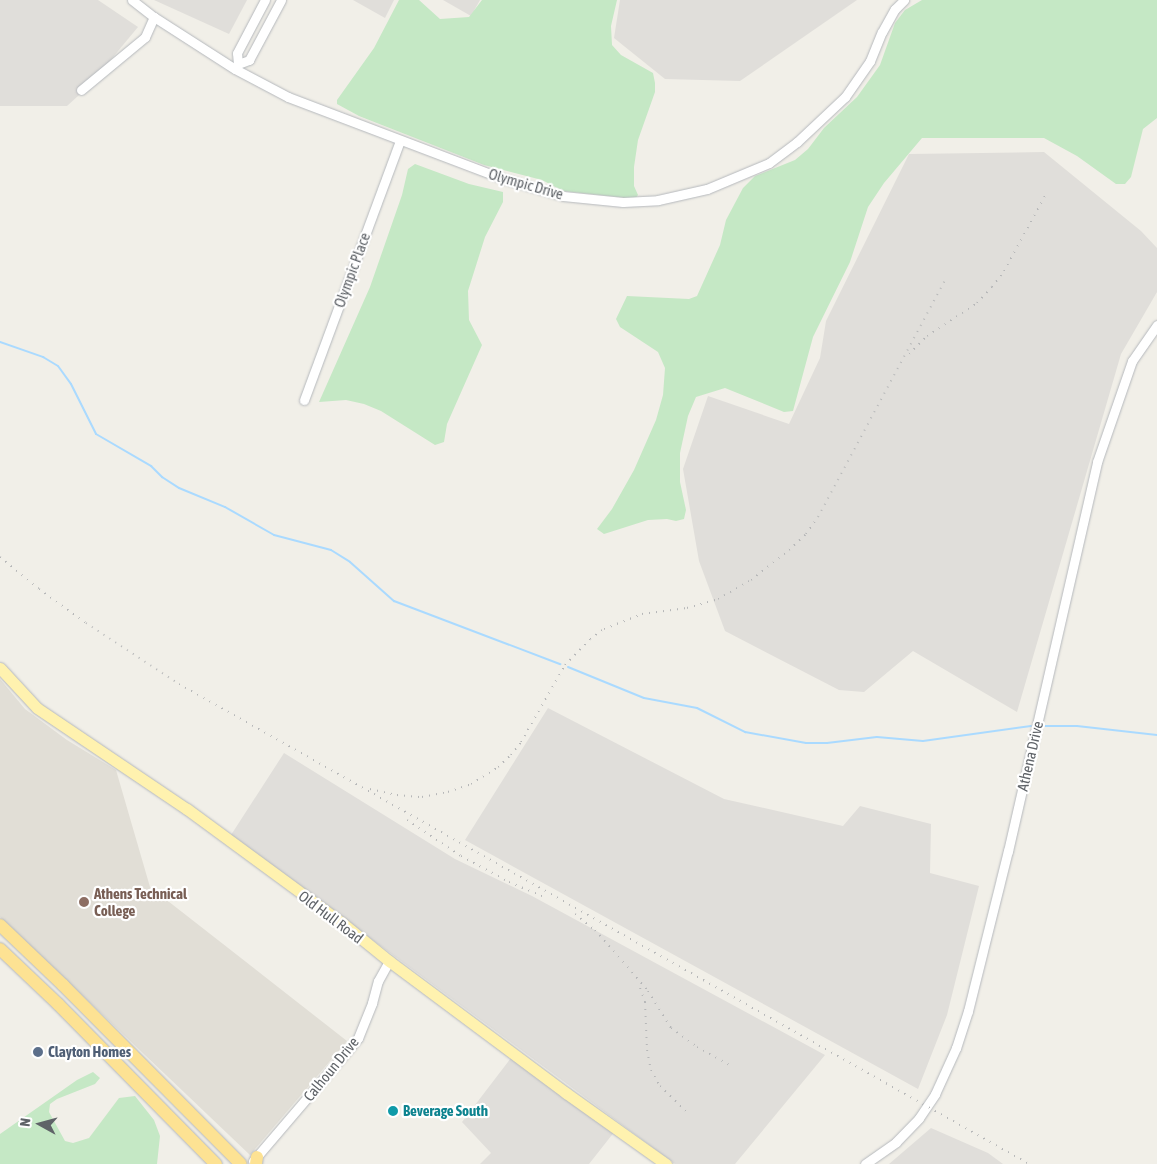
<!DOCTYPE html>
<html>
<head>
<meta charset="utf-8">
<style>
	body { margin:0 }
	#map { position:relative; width:1157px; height:1164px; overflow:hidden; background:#f1efe8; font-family:"Asap Condensed",sans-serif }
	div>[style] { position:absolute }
	.industrial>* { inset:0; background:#e0deda }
	.education>* { inset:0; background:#e1ded6 }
	.green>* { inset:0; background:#c5e8c5 }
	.stream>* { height:2px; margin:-1px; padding:0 1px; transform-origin:1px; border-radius:1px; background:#aadaff }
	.roads { filter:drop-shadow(0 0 1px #b5b8bc) drop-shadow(0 0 1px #b5b8bc) }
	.minor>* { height:9px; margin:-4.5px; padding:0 4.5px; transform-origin:4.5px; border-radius:4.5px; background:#fff }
	.major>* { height:11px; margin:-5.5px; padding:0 5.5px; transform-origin:5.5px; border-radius:5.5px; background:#fff2af }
	.highway>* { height:12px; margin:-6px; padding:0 6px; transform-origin:6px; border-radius:6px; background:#fde293 }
	.rail>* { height:2px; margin-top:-1px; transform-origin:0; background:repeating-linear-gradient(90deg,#b6b7b8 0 1px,transparent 0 7px) }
	.dots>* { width:14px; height:14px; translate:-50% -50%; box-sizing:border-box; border:2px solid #fff; border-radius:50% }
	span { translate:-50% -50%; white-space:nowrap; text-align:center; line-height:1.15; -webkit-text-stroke:4.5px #fff; paint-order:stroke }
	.street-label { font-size:15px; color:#5f6368 }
	.education-label { font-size:15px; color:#785e54; font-weight:700 }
	.left { translate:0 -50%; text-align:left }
	.service-label { font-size:15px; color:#4e5e75; font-weight:700 }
	.culture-label { font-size:15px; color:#0d838f; font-weight:700 }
	.north { position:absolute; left:15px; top:1099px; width:50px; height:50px; -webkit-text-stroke:4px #fff; paint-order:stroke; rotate:277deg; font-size:14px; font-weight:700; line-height:20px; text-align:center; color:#5f6368 }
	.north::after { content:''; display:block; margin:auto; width:18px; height:22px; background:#5f6368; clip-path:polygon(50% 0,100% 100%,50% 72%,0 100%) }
</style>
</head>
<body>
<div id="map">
	<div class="industrial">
		<div style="clip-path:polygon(0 0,98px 0,138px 27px,89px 86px,67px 106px,0 106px)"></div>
		<div style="clip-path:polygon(154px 0,247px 0,229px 34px)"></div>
		<div style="clip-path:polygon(353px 0,394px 0,385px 18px)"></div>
		<div style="clip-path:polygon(443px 0,480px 0,471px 16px)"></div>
		<div style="clip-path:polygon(620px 0,857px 0,740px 81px,665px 79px,614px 38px)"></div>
		<div style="clip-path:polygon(1044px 152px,1141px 231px,1157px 248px,1157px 292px,1121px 354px,1017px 712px,913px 651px,864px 692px,839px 690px,725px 631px,699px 561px,683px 469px,708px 396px,789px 424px,820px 358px,826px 321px,909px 154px)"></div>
		<div style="clip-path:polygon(548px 708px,724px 799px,843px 826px,860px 806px,931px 824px,930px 873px,979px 886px,947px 1015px,918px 1089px,465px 840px)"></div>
		<div style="clip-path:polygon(284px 753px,455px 859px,532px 896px,825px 1055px,735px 1164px,675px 1164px,231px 835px)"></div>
		<div style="clip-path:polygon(514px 1054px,615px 1131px,589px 1164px,480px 1164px,491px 1153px,462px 1122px)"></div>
		<div style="clip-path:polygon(931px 1128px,988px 1153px,1003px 1164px,889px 1164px)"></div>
	</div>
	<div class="education">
		<div style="clip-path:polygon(0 679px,25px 709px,67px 740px,116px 770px,150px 887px,347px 1041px,250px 1155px,0 917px)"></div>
	</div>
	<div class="green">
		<div style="clip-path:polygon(399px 0,419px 0,440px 19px,469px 17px,482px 0,617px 0,611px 26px,612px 45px,621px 55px,653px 73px,655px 83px,655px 92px,638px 140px,634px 167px,634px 186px,638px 195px,635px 199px,563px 191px,542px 180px,484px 165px,359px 116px,337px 104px,337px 100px,374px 48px)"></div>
		<div style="clip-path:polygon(922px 0,1157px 0,1157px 118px,1143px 129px,1131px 177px,1125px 184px,1116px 184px,1077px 156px,1044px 138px,922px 138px,884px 183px,868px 207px,850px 262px,813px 337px,793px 411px,784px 412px,725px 388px,696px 397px,688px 416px,680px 453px,680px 482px,686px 510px,684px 519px,676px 521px,667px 519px,648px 520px,604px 534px,597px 529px,612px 509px,634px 470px,656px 420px,663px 395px,665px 368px,658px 352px,620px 327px,616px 319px,627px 296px,689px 299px,697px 296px,720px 245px,726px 220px,743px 188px,755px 176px,795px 160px,808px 149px,824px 128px,857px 97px,880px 65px,895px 23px,905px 10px)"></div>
		<div style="clip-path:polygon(415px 164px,469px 184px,503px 192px,503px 202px,485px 237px,468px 291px,469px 320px,482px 345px,447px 424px,444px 442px,435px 445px,381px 411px,364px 404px,346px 400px,319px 402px,370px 287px,402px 195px,408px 169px)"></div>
		<div style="clip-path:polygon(93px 1072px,100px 1078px,95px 1084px,57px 1099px,50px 1104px,49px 1112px,65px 1141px,73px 1143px,89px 1138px,119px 1098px,135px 1096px,154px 1120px,160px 1136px,157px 1164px,0 1164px,0 1134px,77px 1080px)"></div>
	</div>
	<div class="stream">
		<div style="left:0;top:342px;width:46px;rotate:19.2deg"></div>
		<div style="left:43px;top:357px;width:17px;rotate:31deg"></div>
		<div style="left:58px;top:366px;width:22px;rotate:54deg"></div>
		<div style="left:71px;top:384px;width:56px;rotate:63.4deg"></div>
		<div style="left:96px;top:434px;width:64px;rotate:30.2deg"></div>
		<div style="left:151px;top:466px;width:16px;rotate:45deg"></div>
		<div style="left:162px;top:477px;width:20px;rotate:33deg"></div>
		<div style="left:179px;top:488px;width:50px;rotate:22.4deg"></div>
		<div style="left:225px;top:507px;width:56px;rotate:29.7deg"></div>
		<div style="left:274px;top:535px;width:59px;rotate:14.7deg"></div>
		<div style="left:331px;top:550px;width:22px;rotate:32deg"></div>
		<div style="left:350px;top:562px;width:59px;rotate:41.6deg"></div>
		<div style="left:394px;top:601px;width:178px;rotate:20.8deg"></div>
		<div style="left:568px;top:667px;width:82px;rotate:22.2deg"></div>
		<div style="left:644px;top:698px;width:54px;rotate:10.7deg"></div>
		<div style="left:697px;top:708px;width:54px;rotate:26.6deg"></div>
		<div style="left:745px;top:732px;width:62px;rotate:10.2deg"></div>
		<div style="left:806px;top:743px;width:21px"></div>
		<div style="left:827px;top:743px;width:50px;rotate:-6.8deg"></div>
		<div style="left:877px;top:737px;width:46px;rotate:5deg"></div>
		<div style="left:923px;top:741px;width:109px;rotate:-7.9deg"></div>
		<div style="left:1040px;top:726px;width:37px"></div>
		<div style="left:1077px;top:726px;width:81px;rotate:6.4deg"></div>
	</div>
	<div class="roads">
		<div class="minor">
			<div style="left:132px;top:0;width:28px;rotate:38deg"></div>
			<div style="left:154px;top:17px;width:96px;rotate:32.7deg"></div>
			<div style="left:235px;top:69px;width:60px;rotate:27.8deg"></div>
			<div style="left:288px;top:97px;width:234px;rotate:20.8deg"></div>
			<div style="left:507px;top:180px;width:58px;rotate:15.9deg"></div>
			<div style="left:563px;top:196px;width:60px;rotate:5.7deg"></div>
			<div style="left:623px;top:202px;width:35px;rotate:-3deg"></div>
			<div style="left:658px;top:200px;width:50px;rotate:-12.7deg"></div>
			<div style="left:707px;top:189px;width:67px;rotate:-22.8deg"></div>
			<div style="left:769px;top:163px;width:35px;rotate:-37deg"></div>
			<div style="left:797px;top:142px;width:66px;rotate:-43.2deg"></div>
			<div style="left:845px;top:97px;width:44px;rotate:-55.2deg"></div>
			<div style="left:870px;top:61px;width:31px;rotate:-68deg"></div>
			<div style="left:882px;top:32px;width:26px;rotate:-61deg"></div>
			<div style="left:895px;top:9px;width:13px;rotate:-45deg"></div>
			<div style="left:238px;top:64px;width:12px;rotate:-20deg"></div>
			<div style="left:249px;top:60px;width:68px;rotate:-61.9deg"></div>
			<div style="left:236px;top:67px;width:4px;rotate:-56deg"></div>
			<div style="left:238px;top:64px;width:11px;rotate:-95deg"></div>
			<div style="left:237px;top:53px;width:60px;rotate:-62.2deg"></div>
			<div style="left:81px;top:90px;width:83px;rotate:-39.6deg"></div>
			<div style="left:145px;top:37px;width:22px;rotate:-66deg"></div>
			<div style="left:304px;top:400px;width:277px;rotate:-69.7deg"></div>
			<div style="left:253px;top:1161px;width:162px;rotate:-49.5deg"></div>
			<div style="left:358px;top:1038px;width:38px;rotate:-68deg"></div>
			<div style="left:372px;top:1003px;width:23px;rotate:-75deg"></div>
			<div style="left:378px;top:981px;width:23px;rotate:-61deg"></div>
			<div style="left:865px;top:1164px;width:38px;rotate:-35deg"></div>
			<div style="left:896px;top:1142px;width:33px;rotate:-46deg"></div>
			<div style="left:919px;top:1118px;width:29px;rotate:-56deg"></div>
			<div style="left:935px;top:1094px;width:51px;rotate:-65.5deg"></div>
			<div style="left:956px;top:1048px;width:39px;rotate:-72deg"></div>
			<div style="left:968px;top:1011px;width:165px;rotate:-76deg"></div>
			<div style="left:1008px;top:851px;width:399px;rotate:-77.1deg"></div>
			<div style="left:1097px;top:462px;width:107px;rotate:-70.9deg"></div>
			<div style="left:1132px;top:361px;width:44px;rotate:-55.2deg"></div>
		</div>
		<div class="major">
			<div style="left:0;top:668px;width:54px;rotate:47.2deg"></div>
			<div style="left:37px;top:708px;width:181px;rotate:34deg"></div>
			<div style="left:187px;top:809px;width:191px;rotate:36.3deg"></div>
			<div style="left:341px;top:922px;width:62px;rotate:39.1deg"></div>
			<div style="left:389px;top:961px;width:221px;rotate:36.7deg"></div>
			<div style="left:566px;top:1093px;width:123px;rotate:35.4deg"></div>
		</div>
		<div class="highway">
			<div style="left:0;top:925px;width:87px;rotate:43.6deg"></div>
			<div style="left:63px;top:985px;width:252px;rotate:45.2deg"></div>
			<div style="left:0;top:949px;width:80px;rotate:43.5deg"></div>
			<div style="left:58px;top:1004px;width:225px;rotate:45.4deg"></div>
			<div style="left:256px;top:1164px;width:7px;rotate:-82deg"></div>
		</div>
	</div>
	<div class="rail">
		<div style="left:909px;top:354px;width:25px;rotate:-45deg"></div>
		<div style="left:927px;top:336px;width:60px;rotate:-33.4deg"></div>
		<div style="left:977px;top:303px;width:22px;rotate:-47deg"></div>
		<div style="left:992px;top:287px;width:20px;rotate:-53deg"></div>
		<div style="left:1004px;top:271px;width:88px;rotate:-61.4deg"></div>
		<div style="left:0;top:557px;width:50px;rotate:39.4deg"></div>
		<div style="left:39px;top:589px;width:58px;rotate:35.9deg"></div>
		<div style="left:86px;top:623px;width:111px;rotate:33.3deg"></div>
		<div style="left:179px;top:684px;width:976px;rotate:29.45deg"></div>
		<div style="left:370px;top:789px;width:28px;rotate:13deg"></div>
		<div style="left:397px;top:795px;width:25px;rotate:5deg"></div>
		<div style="left:422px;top:797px;width:26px;rotate:-11deg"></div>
		<div style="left:448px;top:792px;width:24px;rotate:-19deg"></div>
		<div style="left:471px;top:784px;width:32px;rotate:-32deg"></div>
		<div style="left:498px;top:767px;width:18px;rotate:-43deg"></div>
		<div style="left:511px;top:755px;width:16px;rotate:-52deg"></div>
		<div style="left:521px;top:742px;width:89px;rotate:-60.3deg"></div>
		<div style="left:565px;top:665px;width:36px;rotate:-46deg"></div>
		<div style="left:590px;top:639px;width:17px;rotate:-36deg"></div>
		<div style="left:604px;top:629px;width:41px;rotate:-21.5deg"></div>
		<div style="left:642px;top:614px;width:45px;rotate:-7.6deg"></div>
		<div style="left:687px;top:608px;width:32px;rotate:-16deg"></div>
		<div style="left:718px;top:599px;width:38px;rotate:-30deg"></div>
		<div style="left:751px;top:580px;width:48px;rotate:-38.3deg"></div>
		<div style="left:789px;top:550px;width:23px;rotate:-43deg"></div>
		<div style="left:806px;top:534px;width:21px;rotate:-55deg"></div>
		<div style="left:818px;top:517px;width:269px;rotate:-61.8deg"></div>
		<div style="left:407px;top:820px;width:65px;rotate:33.7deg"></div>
		<div style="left:461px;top:856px;width:55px;rotate:28.4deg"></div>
		<div style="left:509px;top:882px;width:38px;rotate:23deg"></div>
		<div style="left:575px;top:914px;width:26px;rotate:39deg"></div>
		<div style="left:595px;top:930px;width:56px;rotate:48.6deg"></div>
		<div style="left:632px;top:972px;width:25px;rotate:50deg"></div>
		<div style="left:648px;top:991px;width:44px;rotate:58.1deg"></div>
		<div style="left:671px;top:1028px;width:32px;rotate:36deg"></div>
		<div style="left:697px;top:1047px;width:39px;rotate:29deg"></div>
		<div style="left:640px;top:988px;width:15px;rotate:70deg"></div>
		<div style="left:645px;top:1002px;width:48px;rotate:87.6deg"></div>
		<div style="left:647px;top:1050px;width:20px;rotate:79deg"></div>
		<div style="left:651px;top:1070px;width:18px;rotate:61deg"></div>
		<div style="left:660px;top:1086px;width:36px;rotate:44deg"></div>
	</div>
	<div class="dots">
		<div style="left:84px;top:902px;background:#8d6e63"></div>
		<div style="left:38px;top:1052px;background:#5c6f8a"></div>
		<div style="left:393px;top:1111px;background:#0f9aa8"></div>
	</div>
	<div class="street-label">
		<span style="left:526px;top:184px;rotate:16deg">Olympic Drive</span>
		<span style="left:352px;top:270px;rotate:-70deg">Olympic Place</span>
		<span style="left:1030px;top:756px;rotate:-77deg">Athena Drive</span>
		<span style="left:331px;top:917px;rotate:37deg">Old Hull Road</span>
		<span style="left:331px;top:1069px;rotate:-51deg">Calhoun Drive</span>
	</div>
	<div class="education-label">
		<span class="left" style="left:94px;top:902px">Athens Technical<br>College</span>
	</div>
	<div class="service-label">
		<span class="left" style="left:48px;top:1052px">Clayton Homes</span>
	</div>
	<div class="culture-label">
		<span class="left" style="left:403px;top:1111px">Beverage South</span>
	</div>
	<div class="north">N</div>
</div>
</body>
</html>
